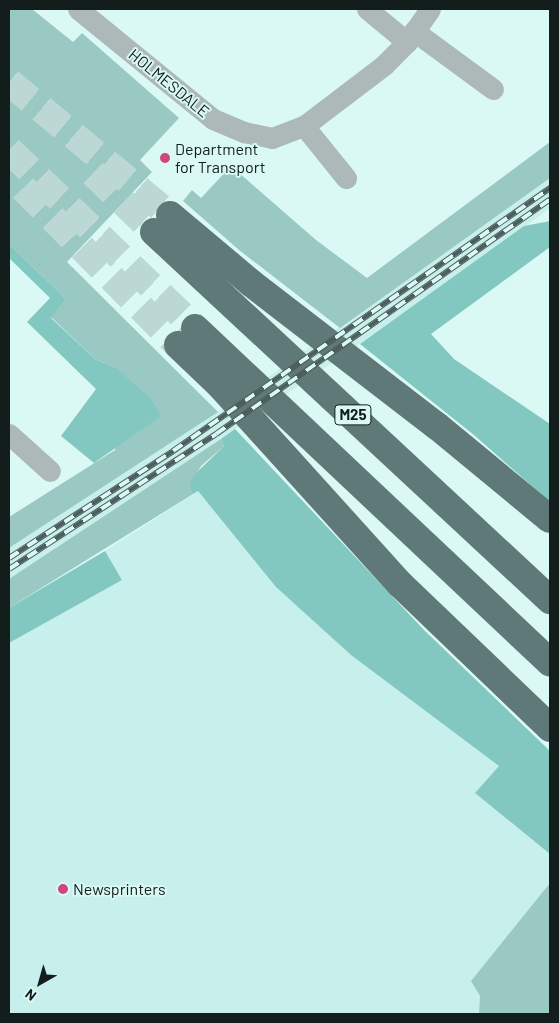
<!DOCTYPE html>
<html>
<head>
<meta charset="utf-8">
<style>
	body { margin:0 }
	#map { position:relative; width:559px; height:1023px; overflow:hidden; background:#daf9f5; font-family:Barlow,sans-serif }
	div>[style] { position:absolute }
	.built>* { inset:0; background:#c7efeb }
	.green>* { inset:0; background:#9ac8c3 }
	.forest>* { inset:0; background:#83c7c1 }
	.highway-tunnel>* { height:28px; margin-top:-14px; transform-origin:0; background:repeating-linear-gradient(90deg,#bcd8d4 0 28px,transparent 0 42px) }
	.minor>* { height:21px; margin:-10.5px; padding:0 10.5px; transform-origin:10.5px; border-radius:10.5px; background:#adb9b8 }
	.highway>* { height:28px; margin:-14px; padding:0 14px; transform-origin:14px; border-radius:14px; background:#5e7977 }
	.rail>* { height:5.5px; margin-top:-2.75px; transform-origin:0; background:repeating-linear-gradient(90deg,#daf9f5 0 11px,#4d5e5c 0 22px); box-sizing:border-box; border-block:1px solid #4d5e5c }
	.dots>* { width:14px; height:14px; translate:-50% -50%; box-sizing:border-box; border:2px solid #daf9f5; border-radius:50% }
	span { translate:-50% -50%; white-space:nowrap; text-align:center; line-height:1.15; -webkit-text-stroke:4px #daf9f5; paint-order:stroke }
	.shield-label span { padding:1px 4px; background:#daf9f5; border:1px solid; border-radius:4px; -webkit-text-stroke-width:0 }
	.shield-label { font-size:15px; color:#121d1c; font-weight:700 }
	.street-label { font-size:16px; color:#121d1c }
	.poi-label { font-size:16px; color:#121d1c }
	.left { translate:0 -50%; text-align:left }
	.frame { position:absolute; inset:0; border:10px solid #121d1c; pointer-events:none }
	.north { position:absolute; left:15px; top:958px; width:50px; height:50px; -webkit-text-stroke:4px #daf9f5; paint-order:stroke; rotate:218deg; font-size:14px; font-weight:700; line-height:20px; text-align:center; color:#121d1c }
	.north::after { content:''; display:block; margin:auto; width:18px; height:22px; background:#121d1c; clip-path:polygon(50% 0,100% 100%,50% 72%,0 100%) }
</style>
</head>
<body>
<div id="map">
	<div class="built">
		<div style="clip-path:polygon(550px 178px,550px 208px,475px 264px,185px 464px,9px 579px,9px 548px,218px 412px)"></div>
		<div style="clip-path:polygon(198px 491px,276px 587px,351px 655px,499px 766px,475px 793px,550px 854px,550px 883px,471px 981px,480px 996px,479px 1014px,9px 1014px,9px 643px,122px 580px,105px 551px)"></div>
	</div>
	<div class="green">
		<div style="clip-path:polygon(9px 9px,32px 9px,73px 42px,82px 33px,179px 118px,140px 160px,152px 172px,67px 262px,218px 412px,9px 548px,9px 517px,115px 450px,116px 368px,95px 359px,51px 317px,66px 299px,9px 244px)"></div>
		<div style="clip-path:polygon(550px 142px,550px 178px,340px 328px,239px 250px,183px 201px,192px 190px,201px 198px,231px 166px,316px 240px,367px 278px)"></div>
		<div style="clip-path:polygon(221px 439px,224px 446px,201px 466px,189px 487px,193px 494px,9px 608px,9px 579px)"></div>
		<div style="clip-path:polygon(550px 883px,550px 1014px,479px 1014px,480px 996px,471px 981px)"></div>
	</div>
	<div class="forest">
		<div style="clip-path:polygon(550px 221px,550px 247px,431px 334px,454px 359px,550px 424px,550px 502px,474px 435px,360px 344px,524px 226px)"></div>
		<div style="clip-path:polygon(9px 244px,66px 299px,51px 318px,95px 359px,116px 368px,151px 399px,161px 416px,94px 463px,61px 436px,96px 389px,27px 322px,50px 298px,9px 258px)"></div>
		<div style="clip-path:polygon(235px 429px,424px 630px,550px 751px,550px 854px,475px 793px,499px 766px,351px 655px,276px 587px,198px 491px,193px 494px,189px 487px,193px 476px,224px 446px,221px 439px)"></div>
		<div style="clip-path:polygon(105px 551px,122px 580px,9px 643px,9px 608px)"></div>
	</div>
	<div class="highway-tunnel">
		<div style="left:9px;top:82px;width:209px;rotate:39.6deg"></div>
		<div style="left:9px;top:150px;width:257px;rotate:43.7deg"></div>
		<div style="left:93px;top:173px;width:85px;rotate:44deg"></div>
		<div style="left:23px;top:188px;width:221px;rotate:45.4deg"></div>
	</div>
	<div class="minor">
		<div style="left:78px;top:9px;width:174px;rotate:39.2deg"></div>
		<div style="left:213px;top:119px;width:34px;rotate:23deg"></div>
		<div style="left:244px;top:132px;width:29px;rotate:12deg"></div>
		<div style="left:272px;top:138px;width:34px;rotate:-21deg"></div>
		<div style="left:304px;top:126px;width:101px;rotate:-37.3deg"></div>
		<div style="left:384px;top:65px;width:33px;rotate:-45deg"></div>
		<div style="left:407px;top:42px;width:40px;rotate:-55.1deg"></div>
		<div style="left:367px;top:9px;width:52px;rotate:39.5deg"></div>
		<div style="left:414px;top:31px;width:98px;rotate:36.3deg"></div>
		<div style="left:304px;top:126px;width:67px;rotate:51.1deg"></div>
		<div style="left:9px;top:434px;width:55px;rotate:42.1deg"></div>
	</div>
	<div class="highway">
		<div style="left:170px;top:215px;width:106px;rotate:40deg"></div>
		<div style="left:251px;top:283px;width:235px;rotate:37.6deg"></div>
		<div style="left:437px;top:426px;width:146px;rotate:39.5deg"></div>
		<div style="left:154px;top:232px;width:541px;rotate:42.9deg"></div>
		<div style="left:195px;top:328px;width:488px;rotate:43.3deg"></div>
		<div style="left:178px;top:345px;width:58px;rotate:43.6deg"></div>
		<div style="left:220px;top:385px;width:268px;rotate:47.9deg"></div>
		<div style="left:400px;top:584px;width:208px;rotate:43.8deg"></div>
	</div>
	<div class="rail">
		<div style="left:9px;top:558px;width:196px;rotate:-33.1deg"></div>
		<div style="left:173px;top:451px;width:460px;rotate:-34.9deg"></div>
		<div style="left:9px;top:569px;width:247px;rotate:-33.1deg"></div>
		<div style="left:216px;top:434px;width:408px;rotate:-35.1deg"></div>
	</div>
	<div class="dots">
		<div style="left:165px;top:158px;background:#ce457f"></div>
		<div style="left:63px;top:889px;background:#ce457f"></div>
	</div>
	<div class="shield-label">
		<span style="left:353px;top:415px">M25</span>
	</div>
	<div class="street-label">
		<span style="left:169px;top:83px;rotate:39deg">HOLMESDALE</span>
	</div>
	<div class="poi-label">
		<span class="left" style="left:175px;top:158px">Department<br>for Transport</span>
		<span class="left" style="left:73px;top:889px">Newsprinters</span>
	</div>
	<div class="frame"></div>
	<div class="north">N</div>
</div>
</body>
</html>
